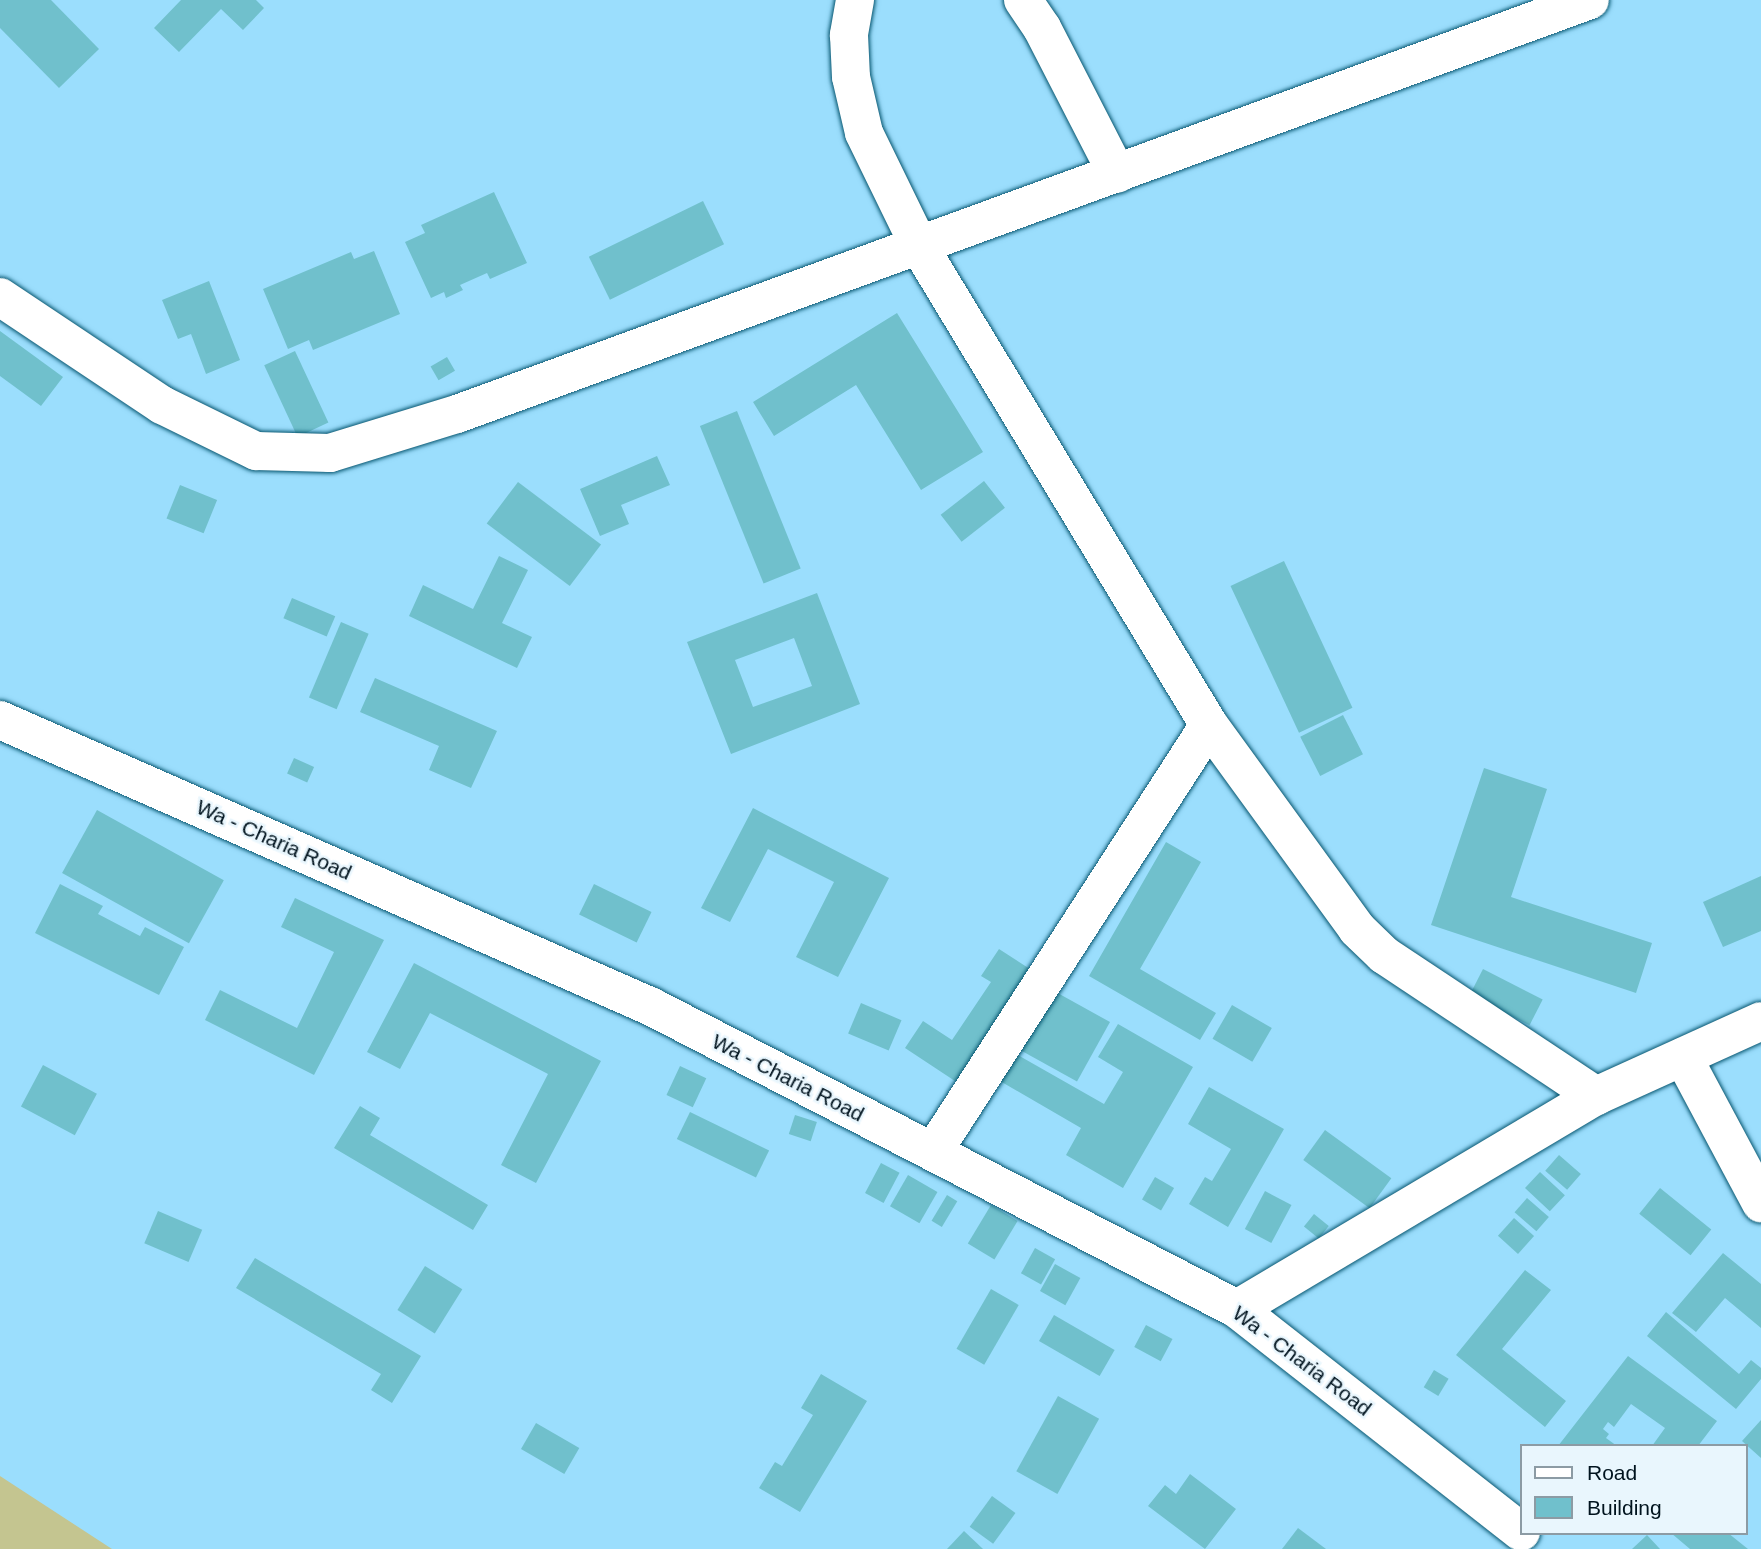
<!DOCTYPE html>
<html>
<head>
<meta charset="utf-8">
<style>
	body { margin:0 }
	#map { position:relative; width:1761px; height:1549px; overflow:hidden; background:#9bdefd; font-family:Helvetica,sans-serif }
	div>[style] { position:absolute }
	.green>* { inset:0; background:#c4c590 }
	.building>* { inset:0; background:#70c0cc; transform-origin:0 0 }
	.roads { filter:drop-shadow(0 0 2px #075670) drop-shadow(0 0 2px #075670) }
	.street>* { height:38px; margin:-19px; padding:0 19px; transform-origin:19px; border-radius:19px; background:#fff }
	.secondary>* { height:38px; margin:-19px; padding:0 19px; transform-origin:19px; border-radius:19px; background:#fff }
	span { translate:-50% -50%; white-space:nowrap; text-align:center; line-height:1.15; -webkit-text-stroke:5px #e9f6fd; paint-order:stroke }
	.street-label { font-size:21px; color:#00131e }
	.legend { position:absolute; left:1520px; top:1444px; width:228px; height:91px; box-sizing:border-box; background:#e9f6fd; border:2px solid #8c9ba4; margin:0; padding:9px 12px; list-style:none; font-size:21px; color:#00131e }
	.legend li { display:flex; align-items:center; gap:14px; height:35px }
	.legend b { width:35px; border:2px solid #8c9ba4 }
</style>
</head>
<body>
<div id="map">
	<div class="green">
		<div style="clip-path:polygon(0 1476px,112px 1549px,0 1549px)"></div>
	</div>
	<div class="building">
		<div style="clip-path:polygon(0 0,51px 0,99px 49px,59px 88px,0 28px)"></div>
		<div style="clip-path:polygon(181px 0,256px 0,264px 8px,243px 30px,221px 9px,179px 52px,154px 28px)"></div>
		<div style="clip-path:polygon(494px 192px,527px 263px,490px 279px,487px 273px,460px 285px,463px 290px,446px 298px,444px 292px,431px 298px,405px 242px,425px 233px,421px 225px)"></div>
		<div style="left:703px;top:201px;width:48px;height:127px;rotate:64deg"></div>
		<div style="clip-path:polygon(374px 251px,400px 314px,313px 350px,309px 340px,288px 349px,263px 289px,351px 252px,354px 259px)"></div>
		<div style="clip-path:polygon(209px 281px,240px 360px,206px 374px,191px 334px,178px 339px,162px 300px)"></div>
		<div style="clip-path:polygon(897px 313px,983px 452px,921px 490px,856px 385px,774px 436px,753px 402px)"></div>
		<div style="clip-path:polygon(0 331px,63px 377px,41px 406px,0 376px)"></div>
		<div style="left:295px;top:351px;width:79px;height:34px;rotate:65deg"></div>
		<div style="left:447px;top:357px;width:16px;height:19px;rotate:60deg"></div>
		<div style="left:737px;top:411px;width:170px;height:40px;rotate:68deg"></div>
		<div style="clip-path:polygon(657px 456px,670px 485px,621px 505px,629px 524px,600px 536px,580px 489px)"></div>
		<div style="left:984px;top:481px;width:34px;height:55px;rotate:52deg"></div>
		<div style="left:518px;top:482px;width:104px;height:52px;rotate:37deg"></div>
		<div style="left:180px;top:485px;width:40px;height:36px;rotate:22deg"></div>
		<div style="clip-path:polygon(499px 556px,528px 570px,502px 623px,532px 637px,517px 668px,409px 616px,423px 585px,473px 609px)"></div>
		<div style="left:1284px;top:561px;width:162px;height:59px;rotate:65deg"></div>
		<div style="clip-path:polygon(evenodd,817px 593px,860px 704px,731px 754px,687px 642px,817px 593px,794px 638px,812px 686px,753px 707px,735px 660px,794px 638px)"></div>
		<div style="left:292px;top:598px;width:47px;height:22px;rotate:23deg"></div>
		<div style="left:341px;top:622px;width:30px;height:82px;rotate:23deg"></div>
		<div style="clip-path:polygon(375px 678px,497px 731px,471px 788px,429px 770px,439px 746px,360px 712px)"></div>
		<div style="left:1343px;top:715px;width:44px;height:48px;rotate:63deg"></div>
		<div style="left:294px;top:758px;width:22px;height:17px;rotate:24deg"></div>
		<div style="clip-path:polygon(1484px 768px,1547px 789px,1511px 897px,1652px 943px,1636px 993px,1431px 925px)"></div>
		<div style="clip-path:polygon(753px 808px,889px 878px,838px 977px,796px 957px,834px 882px,768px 849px,730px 922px,701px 908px)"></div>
		<div style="left:97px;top:810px;width:145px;height:72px;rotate:29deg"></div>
		<div style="clip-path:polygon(1166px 842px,1201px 862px,1140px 969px,1216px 1013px,1200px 1040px,1089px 976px)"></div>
		<div style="clip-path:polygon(1761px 876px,1761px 931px,1723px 947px,1703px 902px)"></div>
		<div style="clip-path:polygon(60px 884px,103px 906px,98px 914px,140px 936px,145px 927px,184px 947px,159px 995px,35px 933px)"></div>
		<div style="left:594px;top:884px;width:64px;height:34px;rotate:26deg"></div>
		<div style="clip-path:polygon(295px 898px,384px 940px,314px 1075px,205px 1020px,220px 990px,297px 1028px,334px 952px,281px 927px)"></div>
		<div style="clip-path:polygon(999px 949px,1036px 973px,961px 1085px,905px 1048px,923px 1021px,952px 1040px,991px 982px,981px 976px)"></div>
		<div style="clip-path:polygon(414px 963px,601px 1061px,536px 1183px,501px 1165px,548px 1074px,430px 1013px,400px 1069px,367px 1052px)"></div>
		<div style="left:1483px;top:969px;width:67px;height:29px;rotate:27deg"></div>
		<div style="left:1054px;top:991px;width:64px;height:68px;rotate:29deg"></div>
		<div style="left:861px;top:1003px;width:44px;height:33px;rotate:23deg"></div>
		<div style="left:1232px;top:1005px;width:46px;height:39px;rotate:30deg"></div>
		<div style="clip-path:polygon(1118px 1024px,1193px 1067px,1123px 1188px,1066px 1155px,1081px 1128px,1000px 1081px,1016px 1054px,1104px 1104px,1123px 1072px,1098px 1057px)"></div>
		<div style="left:43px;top:1065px;width:61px;height:47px;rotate:28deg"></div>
		<div style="left:680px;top:1066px;width:29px;height:32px;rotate:25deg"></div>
		<div style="clip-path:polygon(1209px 1087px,1284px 1129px,1228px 1227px,1189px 1204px,1205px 1177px,1212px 1181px,1231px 1149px,1188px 1124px)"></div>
		<div style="clip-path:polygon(360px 1106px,380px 1118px,370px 1135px,488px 1205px,473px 1230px,334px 1148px)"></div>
		<div style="left:690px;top:1112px;width:88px;height:30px;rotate:26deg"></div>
		<div style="left:795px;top:1115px;width:23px;height:20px;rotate:18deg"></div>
		<div style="left:1325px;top:1130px;width:82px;height:37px;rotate:36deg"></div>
		<div style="left:1559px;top:1155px;width:29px;height:21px;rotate:41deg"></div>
		<div style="left:881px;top:1163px;width:21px;height:34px;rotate:28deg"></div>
		<div style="left:1540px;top:1172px;width:34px;height:22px;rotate:43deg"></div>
		<div style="left:908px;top:1175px;width:34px;height:36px;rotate:30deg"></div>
		<div style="left:1155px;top:1177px;width:22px;height:26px;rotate:30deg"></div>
		<div style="left:1660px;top:1188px;width:66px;height:33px;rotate:39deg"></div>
		<div style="left:1265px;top:1191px;width:30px;height:43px;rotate:28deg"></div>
		<div style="left:947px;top:1195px;width:12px;height:30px;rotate:31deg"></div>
		<div style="left:1527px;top:1198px;width:29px;height:19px;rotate:41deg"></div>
		<div style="left:991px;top:1205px;width:31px;height:45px;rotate:31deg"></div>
		<div style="left:158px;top:1211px;width:48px;height:35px;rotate:23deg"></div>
		<div style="left:1314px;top:1214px;width:19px;height:16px;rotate:39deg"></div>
		<div style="left:1514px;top:1218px;width:27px;height:24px;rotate:42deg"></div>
		<div style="left:1035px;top:1248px;width:23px;height:29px;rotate:29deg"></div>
		<div style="clip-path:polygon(1723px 1253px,1761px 1284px,1761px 1328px,1725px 1298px,1696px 1332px,1672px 1313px)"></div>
		<div style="clip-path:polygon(255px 1258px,421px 1356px,392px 1403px,371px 1390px,381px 1374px,236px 1288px)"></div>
		<div style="left:1055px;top:1264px;width:29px;height:31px;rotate:29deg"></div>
		<div style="left:425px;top:1266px;width:44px;height:52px;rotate:32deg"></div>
		<div style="clip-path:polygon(1525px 1270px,1551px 1290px,1502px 1349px,1566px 1401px,1545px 1427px,1456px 1355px)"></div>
		<div style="left:991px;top:1289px;width:32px;height:69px;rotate:30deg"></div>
		<div style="clip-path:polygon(1666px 1312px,1739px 1374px,1751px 1360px,1761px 1368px,1761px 1379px,1736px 1409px,1647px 1336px)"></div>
		<div style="left:1054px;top:1315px;width:70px;height:30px;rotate:30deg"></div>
		<div style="left:1146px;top:1325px;width:30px;height:25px;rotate:28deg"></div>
		<div style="clip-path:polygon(1628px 1356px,1717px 1421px,1698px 1446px,1652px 1446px,1665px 1428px,1631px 1404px,1614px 1427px,1608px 1422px,1603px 1429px,1609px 1434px,1606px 1438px,1617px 1446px,1558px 1446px)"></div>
		<div style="left:1434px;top:1370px;width:17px;height:20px;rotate:31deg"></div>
		<div style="clip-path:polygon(821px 1374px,867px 1401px,800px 1512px,759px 1488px,775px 1462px,782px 1466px,813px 1415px,801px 1408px)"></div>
		<div style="left:1058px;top:1396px;width:47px;height:86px;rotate:29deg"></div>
		<div style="clip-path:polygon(1761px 1420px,1761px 1458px,1742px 1441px)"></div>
		<div style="left:536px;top:1423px;width:50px;height:30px;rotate:30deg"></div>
		<div style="clip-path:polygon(1190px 1474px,1236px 1509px,1205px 1549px,1148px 1506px,1165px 1485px,1176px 1494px)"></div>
		<div style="left:992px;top:1496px;width:29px;height:38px;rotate:36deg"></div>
		<div style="clip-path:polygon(1298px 1528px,1326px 1549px,1282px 1549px)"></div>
		<div style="clip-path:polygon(964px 1531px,983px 1549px,947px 1549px)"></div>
		<div style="clip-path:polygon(1671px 1533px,1728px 1533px,1748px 1549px,1690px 1549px)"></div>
		<div style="clip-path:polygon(1647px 1535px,1660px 1549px,1632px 1549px)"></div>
	</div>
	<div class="roads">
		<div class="street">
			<div style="left:855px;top:0;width:36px;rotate:100deg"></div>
			<div style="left:849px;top:35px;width:42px;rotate:87.3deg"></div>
			<div style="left:851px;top:77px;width:57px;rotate:76.9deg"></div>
			<div style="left:864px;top:133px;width:126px;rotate:64deg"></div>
			<div style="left:919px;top:246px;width:560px;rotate:58.81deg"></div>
			<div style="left:1209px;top:725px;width:252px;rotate:54deg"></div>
			<div style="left:1357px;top:929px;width:37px;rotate:44deg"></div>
			<div style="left:1384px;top:955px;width:255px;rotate:33.6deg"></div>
			<div style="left:1023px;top:0;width:34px;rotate:56deg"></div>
			<div style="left:1042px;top:28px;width:164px;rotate:62.8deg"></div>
			<div style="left:0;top:297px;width:195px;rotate:33.7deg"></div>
			<div style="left:162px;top:405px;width:105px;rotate:26.1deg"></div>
			<div style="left:256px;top:451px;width:74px;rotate:1.5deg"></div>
			<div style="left:330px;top:453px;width:133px;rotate:-17.1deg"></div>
			<div style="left:457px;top:414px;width:1206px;rotate:-20.07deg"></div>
			<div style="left:1683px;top:1057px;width:166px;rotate:61.9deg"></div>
			<div style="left:933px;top:1152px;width:508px;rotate:-57.12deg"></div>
			<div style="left:1237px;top:1309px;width:417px;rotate:-30.7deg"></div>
			<div style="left:1596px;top:1096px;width:181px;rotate:-24.4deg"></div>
		</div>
		<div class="secondary">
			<div style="left:0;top:720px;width:712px;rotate:23.76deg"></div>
			<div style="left:652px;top:1007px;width:658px;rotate:27.3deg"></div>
			<div style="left:1237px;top:1309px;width:361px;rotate:38.1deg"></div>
		</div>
	</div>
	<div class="street-label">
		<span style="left:274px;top:840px;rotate:24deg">Wa - Charia Road</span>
		<span style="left:788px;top:1078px;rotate:27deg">Wa - Charia Road</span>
		<span style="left:1302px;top:1361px;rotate:37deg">Wa - Charia Road</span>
	</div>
	<ul class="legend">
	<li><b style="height:9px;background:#fff"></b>Road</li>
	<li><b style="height:19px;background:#70c0cc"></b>Building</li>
	</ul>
</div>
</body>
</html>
